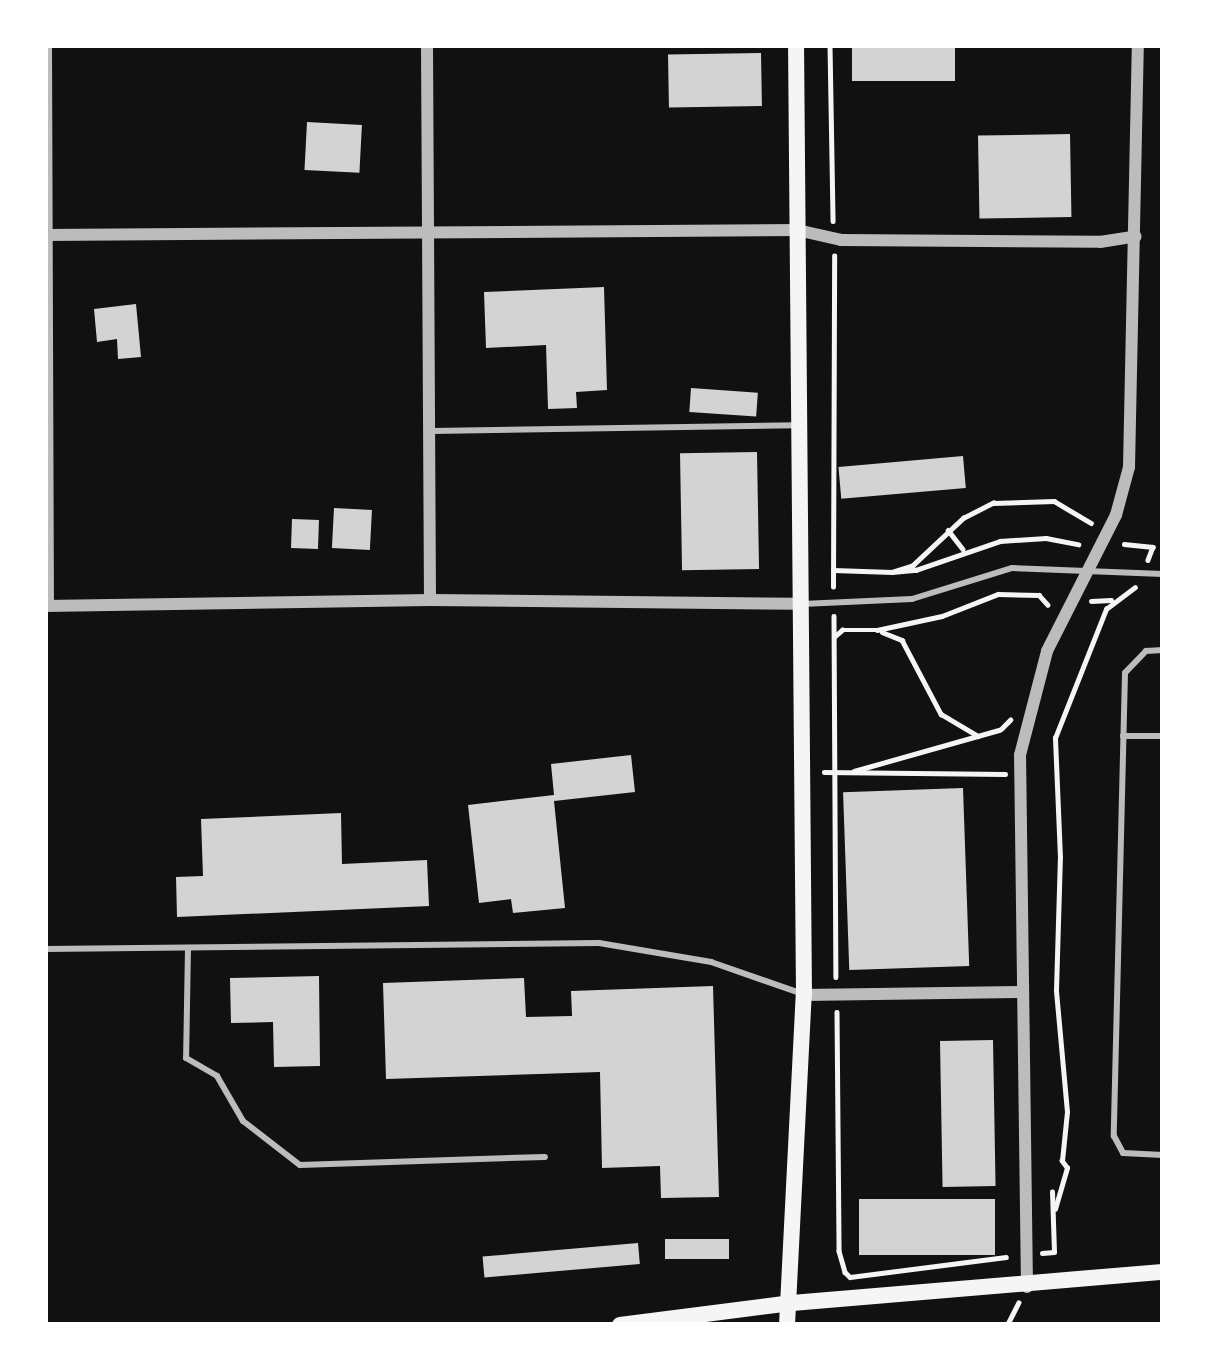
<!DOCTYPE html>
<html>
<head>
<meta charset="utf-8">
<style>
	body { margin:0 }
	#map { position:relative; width:1208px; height:1370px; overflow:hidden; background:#111; font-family:"DM Sans",sans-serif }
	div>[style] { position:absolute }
	.building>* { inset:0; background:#d3d3d3; transform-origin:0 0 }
	.path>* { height:4.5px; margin:-2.25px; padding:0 2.25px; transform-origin:2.25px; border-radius:2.25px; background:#f5f5f5 }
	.service>* { height:6px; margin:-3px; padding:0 3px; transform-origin:3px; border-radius:3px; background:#bcbcbc }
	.minor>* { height:12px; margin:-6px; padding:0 6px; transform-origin:6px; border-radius:6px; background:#bcbcbc }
	.secondary>* { height:16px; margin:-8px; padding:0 8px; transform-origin:8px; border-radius:8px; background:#f5f5f5 }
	span { translate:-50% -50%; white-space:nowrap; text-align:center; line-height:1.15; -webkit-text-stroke:12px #fff; paint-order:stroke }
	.frame { position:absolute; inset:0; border:48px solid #fff; pointer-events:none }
</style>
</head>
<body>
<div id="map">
	<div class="building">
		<div style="left:852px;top:45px;width:103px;height:36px"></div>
		<div style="left:761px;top:53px;width:53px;height:93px;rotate:89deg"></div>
		<div style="left:307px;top:122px;width:55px;height:48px;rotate:3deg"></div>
		<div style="left:1070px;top:134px;width:83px;height:92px;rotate:89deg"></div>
		<div style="clip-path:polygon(604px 287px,607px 390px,576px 392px,577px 408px,548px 409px,546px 345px,486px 348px,484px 292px)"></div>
		<div style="clip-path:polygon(136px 304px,141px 357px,118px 359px,117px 339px,97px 342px,94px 309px)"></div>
		<div style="left:691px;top:388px;width:67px;height:24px;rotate:4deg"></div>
		<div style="left:757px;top:452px;width:117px;height:77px;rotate:89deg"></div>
		<div style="left:963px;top:456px;width:32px;height:125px;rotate:85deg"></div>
		<div style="left:334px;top:508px;width:38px;height:40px;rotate:3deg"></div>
		<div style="left:292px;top:519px;width:27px;height:29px;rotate:2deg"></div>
		<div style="clip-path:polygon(631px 755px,635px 792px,554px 801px,565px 908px,513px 913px,511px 899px,479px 903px,468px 805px,554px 795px,551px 764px)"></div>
		<div style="left:963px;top:788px;width:178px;height:120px;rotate:88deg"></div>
		<div style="clip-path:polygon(341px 813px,342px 864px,427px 860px,429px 906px,177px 917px,176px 877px,203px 876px,201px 819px)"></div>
		<div style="clip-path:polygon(319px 976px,320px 1066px,274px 1067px,273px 1022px,231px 1023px,230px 978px)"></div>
		<div style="clip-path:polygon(524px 978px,526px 1017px,572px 1016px,571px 991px,713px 986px,719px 1197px,661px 1198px,660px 1166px,602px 1168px,600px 1072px,386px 1079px,383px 983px)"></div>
		<div style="left:993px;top:1040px;width:146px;height:53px;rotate:89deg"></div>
		<div style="left:995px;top:1199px;width:56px;height:136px;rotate:90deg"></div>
		<div style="left:729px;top:1239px;width:20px;height:64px;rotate:90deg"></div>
		<div style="left:638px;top:1243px;width:21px;height:156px;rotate:85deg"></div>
	</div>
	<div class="path">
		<div style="left:830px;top:45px;width:176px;rotate:89deg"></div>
		<div style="left:948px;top:530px;width:24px;rotate:52deg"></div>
		<div style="left:1124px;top:544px;width:29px;rotate:6deg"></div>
		<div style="left:1153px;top:547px;width:14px;rotate:111deg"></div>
		<div style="left:833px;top:570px;width:59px;rotate:1.9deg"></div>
		<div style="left:892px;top:572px;width:22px;rotate:-18deg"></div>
		<div style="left:913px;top:565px;width:69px;rotate:-43.2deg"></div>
		<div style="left:963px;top:518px;width:34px;rotate:-27deg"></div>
		<div style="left:993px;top:503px;width:61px;rotate:-1.9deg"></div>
		<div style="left:1054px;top:501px;width:43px;rotate:30.7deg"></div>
		<div style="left:892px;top:572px;width:24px;rotate:-5deg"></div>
		<div style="left:916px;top:570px;width:89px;rotate:-19deg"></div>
		<div style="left:1000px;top:541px;width:46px;rotate:-3.7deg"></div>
		<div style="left:1046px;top:538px;width:33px;rotate:11deg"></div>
		<div style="left:833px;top:587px;width:331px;rotate:-89.8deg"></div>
		<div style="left:1091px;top:601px;width:20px;rotate:-3deg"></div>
		<div style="left:834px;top:616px;width:361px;rotate:89.7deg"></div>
		<div style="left:882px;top:632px;width:22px;rotate:22deg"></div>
		<div style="left:902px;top:640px;width:84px;rotate:62.2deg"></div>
		<div style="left:941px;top:714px;width:43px;rotate:30.7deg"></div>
		<div style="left:834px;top:637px;width:11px;rotate:-41deg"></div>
		<div style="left:842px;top:630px;width:35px"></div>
		<div style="left:877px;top:630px;width:66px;rotate:-12.2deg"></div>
		<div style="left:942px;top:616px;width:60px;rotate:-21.4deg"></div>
		<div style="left:998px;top:594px;width:41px;rotate:1.4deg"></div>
		<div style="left:1039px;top:595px;width:13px;rotate:48deg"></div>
		<div style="left:1001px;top:729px;width:13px;rotate:-45deg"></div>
		<div style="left:854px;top:771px;width:151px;rotate:-15.8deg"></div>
		<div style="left:824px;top:772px;width:181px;rotate:0.6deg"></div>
		<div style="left:837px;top:1012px;width:239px;rotate:89.5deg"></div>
		<div style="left:839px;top:1251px;width:22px;rotate:74deg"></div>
		<div style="left:845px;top:1272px;width:7px;rotate:45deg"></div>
		<div style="left:850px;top:1277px;width:157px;rotate:-7.3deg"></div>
		<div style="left:1055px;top:1209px;width:43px;rotate:-73.7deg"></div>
		<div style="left:1067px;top:1168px;width:9px;rotate:-126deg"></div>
		<div style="left:1062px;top:1161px;width:49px;rotate:-84.2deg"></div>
		<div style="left:1067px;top:1112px;width:122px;rotate:-95.2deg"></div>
		<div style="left:1056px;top:990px;width:132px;rotate:-88.3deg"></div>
		<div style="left:1060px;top:858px;width:120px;rotate:-92.4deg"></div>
		<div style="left:1055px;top:738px;width:139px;rotate:-68.4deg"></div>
		<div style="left:1106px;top:609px;width:36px;rotate:-37deg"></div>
		<div style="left:1042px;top:1253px;width:12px;rotate:-5deg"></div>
		<div style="left:1054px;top:1252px;width:60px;rotate:-91.9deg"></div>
		<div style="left:1007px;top:1325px;width:25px;rotate:-63deg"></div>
	</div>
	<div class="service">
		<div style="left:432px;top:431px;width:365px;rotate:-0.9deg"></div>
		<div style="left:802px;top:604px;width:110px;rotate:-2.6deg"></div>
		<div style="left:912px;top:599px;width:105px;rotate:-17.2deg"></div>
		<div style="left:1012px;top:568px;width:151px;rotate:2.3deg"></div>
		<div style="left:1163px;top:650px;width:17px;rotate:177deg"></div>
		<div style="left:1146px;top:651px;width:30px;rotate:134deg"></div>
		<div style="left:1125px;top:673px;width:463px;rotate:91.4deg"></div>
		<div style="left:1114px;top:1136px;width:19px;rotate:62deg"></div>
		<div style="left:1123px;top:1153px;width:40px;rotate:2.9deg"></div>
		<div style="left:1123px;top:736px;width:40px"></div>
		<div style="left:188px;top:948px;width:110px;rotate:91deg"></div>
		<div style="left:186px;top:1058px;width:36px;rotate:30deg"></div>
		<div style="left:217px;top:1076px;width:52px;rotate:60deg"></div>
		<div style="left:243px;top:1121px;width:72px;rotate:37.7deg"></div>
		<div style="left:300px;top:1165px;width:245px;rotate:-1.9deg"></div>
		<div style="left:45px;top:949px;width:554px;rotate:-0.62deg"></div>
		<div style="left:599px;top:943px;width:114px;rotate:9.6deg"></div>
		<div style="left:711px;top:962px;width:94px;rotate:19.2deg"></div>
	</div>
	<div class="minor">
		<div style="left:46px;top:45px;width:561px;rotate:89.8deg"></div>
		<div style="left:427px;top:45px;width:555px;rotate:89.69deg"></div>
		<div style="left:45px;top:235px;width:752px;rotate:-0.38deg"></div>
		<div style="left:797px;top:230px;width:45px;rotate:12.8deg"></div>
		<div style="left:841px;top:240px;width:259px;rotate:0.4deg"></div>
		<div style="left:1100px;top:242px;width:36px;rotate:-9deg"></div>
		<div style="left:45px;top:606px;width:385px;rotate:-0.9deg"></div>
		<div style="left:430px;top:600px;width:368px;rotate:0.6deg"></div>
		<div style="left:804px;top:995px;width:217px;rotate:-0.8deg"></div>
		<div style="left:1027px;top:1287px;width:532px;rotate:-90.75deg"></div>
		<div style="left:1020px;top:755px;width:107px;rotate:-75.4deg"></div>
		<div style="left:1047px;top:651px;width:153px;rotate:-63.1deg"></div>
		<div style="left:1116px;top:515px;width:50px;rotate:-74.8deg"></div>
		<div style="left:1129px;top:467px;width:422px;rotate:-88.8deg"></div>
	</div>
	<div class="secondary">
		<div style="left:620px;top:1325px;width:173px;rotate:-7.3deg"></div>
		<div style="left:792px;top:1303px;width:372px;rotate:-4.8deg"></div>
		<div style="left:787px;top:1325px;width:330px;rotate:-87.1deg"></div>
		<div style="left:804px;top:995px;width:950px;rotate:-90.48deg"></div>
	</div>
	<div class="frame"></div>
</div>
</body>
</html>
